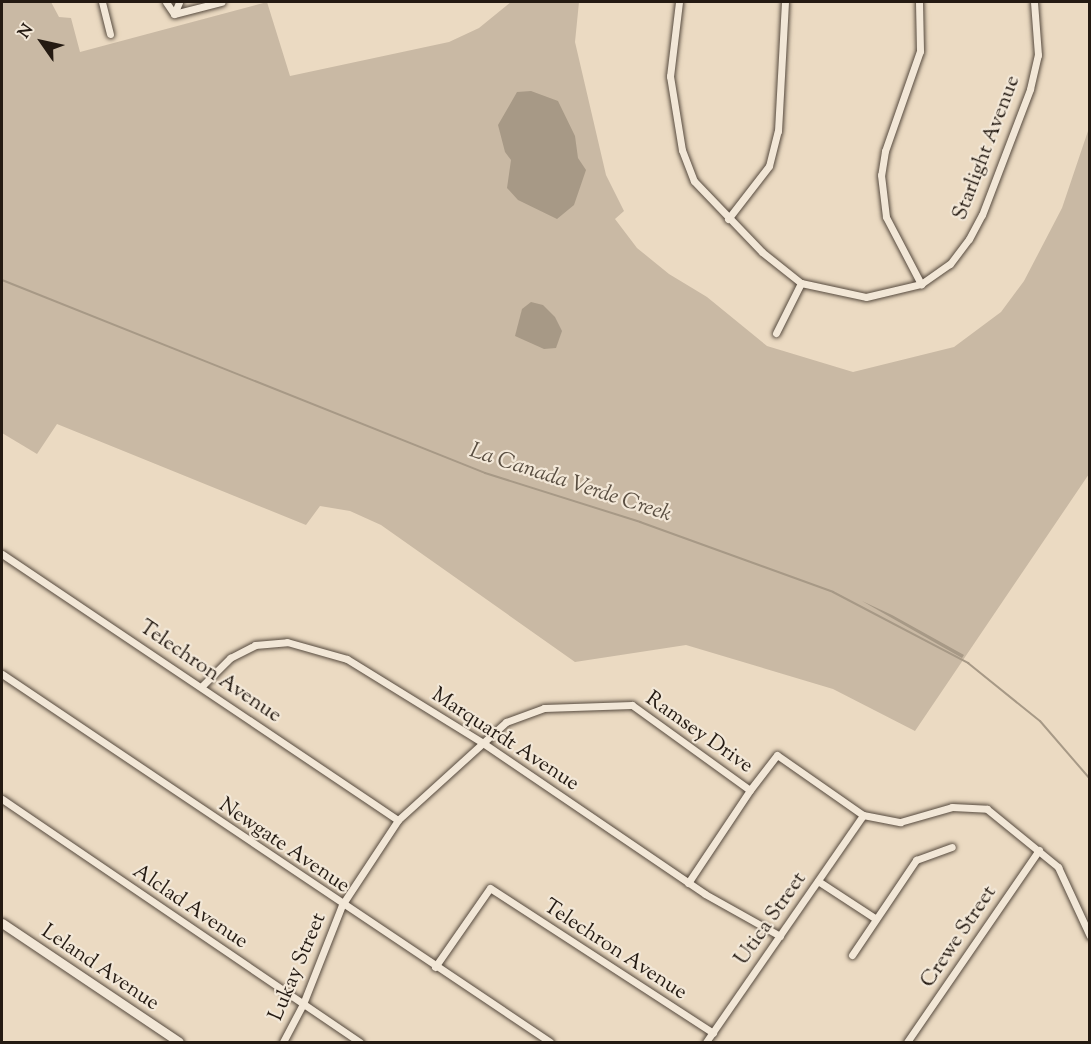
<!DOCTYPE html>
<html>
<head>
<meta charset="utf-8">
<style>
	body { margin:0 }
	#map { position:relative; width:1091px; height:1044px; overflow:hidden; background:#ebdac2; font-family:"Sorts Mill Goudy",serif }
	div>[style] { position:absolute }
	.green>* { inset:0; background:#c9b9a4 }
	.water>* { inset:0; background:#a79986 }
	.stream>* { height:2px; margin:-1px; padding:0 1px; transform-origin:1px; border-radius:1px; background:#a79986 }
	.roads { filter:drop-shadow(0 0 2px #564a3e) drop-shadow(0 0 2px #564a3e) }
	.minor>* { height:7px; margin:-3.5px; padding:0 3.5px; transform-origin:3.5px; border-radius:3.5px; background:#f2e7d7 }
	.tertiary>* { height:9px; margin:-4.5px; padding:0 4.5px; transform-origin:4.5px; border-radius:4.5px; background:#f2e7d7 }
	span { translate:-50% -50%; white-space:nowrap; text-align:center; line-height:1.15; -webkit-text-stroke:4.5px #f2e7d7; paint-order:stroke }
	.street-label { font-size:21px; color:#241a12 }
	.water-label { font-size:22px; color:#584d40; font-style:italic }
	.frame { position:absolute; inset:0; border:3px solid #241a12; pointer-events:none }
	.north { position:absolute; left:12px; top:12px; width:60px; height:60px; -webkit-text-stroke:4px #f2e7d7; paint-order:stroke; rotate:304deg; font-size:16px; font-weight:700; line-height:24px; text-align:center; color:#241a12 }
	.north::after { content:''; display:block; margin:auto; width:21px; height:27px; background:#241a12; clip-path:polygon(50% 0,100% 100%,50% 72%,0 100%) }
</style>
</head>
<body>
<div id="map">
	<div class="green">
		<div style="clip-path:polygon(2px 2px,51px 2px,59px 17px,71px 18px,80px 52px,267px 2px,290px 76px,449px 42px,479px 28px,511px 2px,579px 2px,575px 42px,606px 175px,624px 211px,615px 219px,637px 248px,669px 274px,707px 297px,767px 346px,853px 372px,954px 347px,1001px 312px,1024px 281px,1062px 208px,1089px 128px,1089px 474px,915px 731px,833px 689px,686px 645px,575px 662px,381px 525px,350px 511px,320px 506px,306px 525px,57px 424px,37px 454px,2px 433px)"></div>
	</div>
	<div class="water">
		<div style="clip-path:polygon(531px 91px,558px 101px,575px 136px,578px 158px,586px 170px,574px 205px,557px 219px,518px 200px,507px 188px,511px 160px,505px 152px,498px 125px,517px 92px)"></div>
		<div style="clip-path:polygon(531px 302px,543px 305px,555px 317px,562px 331px,556px 348px,544px 349px,515px 336px,522px 309px)"></div>
		<div style="clip-path:polygon(862px 601px,892px 615px,964px 655px,962px 658px)"></div>
	</div>
	<div class="stream">
		<div style="left:2px;top:280px;width:520px;rotate:21.78deg"></div>
		<div style="left:485px;top:473px;width:163px;rotate:17.5deg"></div>
		<div style="left:640px;top:522px;width:205px;rotate:19.9deg"></div>
		<div style="left:833px;top:592px;width:153px;rotate:27.7deg"></div>
		<div style="left:968px;top:663px;width:92px;rotate:38.9deg"></div>
		<div style="left:1040px;top:721px;width:77px;rotate:49.2deg"></div>
	</div>
	<div class="roads">
		<div class="minor">
			<div style="left:102px;top:2px;width:33px;rotate:76deg"></div>
			<div style="left:166px;top:2px;width:14px;rotate:56deg"></div>
			<div style="left:679px;top:2px;width:75px;rotate:96.9deg"></div>
			<div style="left:670px;top:76px;width:75px;rotate:80.8deg"></div>
			<div style="left:682px;top:150px;width:33px;rotate:69deg"></div>
			<div style="left:694px;top:181px;width:98px;rotate:46.2deg"></div>
			<div style="left:762px;top:252px;width:50px;rotate:38.5deg"></div>
			<div style="left:801px;top:283px;width:66px;rotate:12.2deg"></div>
			<div style="left:866px;top:297px;width:57px;rotate:-13.3deg"></div>
			<div style="left:921px;top:284px;width:35px;rotate:-35deg"></div>
			<div style="left:950px;top:264px;width:31px;rotate:-53deg"></div>
			<div style="left:969px;top:239px;width:27px;rotate:-62deg"></div>
			<div style="left:982px;top:215px;width:135px;rotate:-69.1deg"></div>
			<div style="left:1030px;top:89px;width:35px;rotate:-77deg"></div>
			<div style="left:1038px;top:55px;width:53px;rotate:-94.3deg"></div>
			<div style="left:919px;top:2px;width:49px;rotate:88.8deg"></div>
			<div style="left:920px;top:51px;width:106px;rotate:109.3deg"></div>
			<div style="left:885px;top:151px;width:24px;rotate:99deg"></div>
			<div style="left:881px;top:175px;width:42px;rotate:83.2deg"></div>
			<div style="left:886px;top:217px;width:76px;rotate:62.4deg"></div>
			<div style="left:174px;top:14px;width:49px;rotate:-14.3deg"></div>
			<div style="left:174px;top:14px;width:13px;rotate:-67deg"></div>
			<div style="left:728px;top:219px;width:67px;rotate:-52.3deg"></div>
			<div style="left:769px;top:166px;width:36px;rotate:-76deg"></div>
			<div style="left:778px;top:131px;width:129px;rotate:-86.9deg"></div>
			<div style="left:776px;top:333px;width:56px;rotate:-63.4deg"></div>
			<div style="left:2px;top:554px;width:477px;rotate:33.9deg"></div>
			<div style="left:2px;top:674px;width:660px;rotate:33.88deg"></div>
			<div style="left:202px;top:686px;width:40px;rotate:-45deg"></div>
			<div style="left:230px;top:658px;width:28px;rotate:-27deg"></div>
			<div style="left:255px;top:645px;width:32px;rotate:-5deg"></div>
			<div style="left:287px;top:642px;width:62px;rotate:15.8deg"></div>
			<div style="left:347px;top:659px;width:160px;rotate:31.7deg"></div>
			<div style="left:483px;top:743px;width:268px;rotate:34.2deg"></div>
			<div style="left:705px;top:894px;width:86px;rotate:29.2deg"></div>
			<div style="left:2px;top:799px;width:433px;rotate:34.2deg"></div>
			<div style="left:818px;top:881px;width:69px;rotate:33.2deg"></div>
			<div style="left:688px;top:883px;width:112px;rotate:-56.3deg"></div>
			<div style="left:852px;top:955px;width:115px;rotate:-56deg"></div>
			<div style="left:916px;top:860px;width:38px;rotate:-20deg"></div>
			<div style="left:435px;top:967px;width:96px;rotate:-55.2deg"></div>
			<div style="left:490px;top:888px;width:266px;rotate:33deg"></div>
			<div style="left:283px;top:1042px;width:43px;rotate:-62.2deg"></div>
			<div style="left:303px;top:1004px;width:106px;rotate:-68.5deg"></div>
			<div style="left:342px;top:905px;width:102px;rotate:-56.6deg"></div>
			<div style="left:398px;top:820px;width:146px;rotate:-42.2deg"></div>
			<div style="left:506px;top:722px;width:40px;rotate:-20.2deg"></div>
			<div style="left:544px;top:708px;width:88px;rotate:-2deg"></div>
			<div style="left:632px;top:705px;width:145px;rotate:35.8deg"></div>
			<div style="left:750px;top:790px;width:44px;rotate:-52.4deg"></div>
			<div style="left:777px;top:755px;width:105px;rotate:34.9deg"></div>
			<div style="left:863px;top:815px;width:38px;rotate:11deg"></div>
			<div style="left:900px;top:822px;width:54px;rotate:-16.1deg"></div>
			<div style="left:952px;top:807px;width:35px;rotate:3deg"></div>
			<div style="left:987px;top:809px;width:92px;rotate:39.2deg"></div>
			<div style="left:1058px;top:867px;width:76px;rotate:65.1deg"></div>
			<div style="left:706px;top:1042px;width:276px;rotate:-55.3deg"></div>
			<div style="left:907px;top:1042px;width:233px;rotate:-55.5deg"></div>
		</div>
		<div class="tertiary">
			<div style="left:2px;top:923px;width:213px;rotate:33.9deg"></div>
		</div>
	</div>
	<div class="street-label">
		<span style="left:987px;top:148px;rotate:-69deg">Starlight Avenue</span>
		<span style="left:210px;top:672px;rotate:34deg">Telechron Avenue</span>
		<span style="left:699px;top:733px;rotate:35deg">Ramsey Drive</span>
		<span style="left:505px;top:740px;rotate:33deg">Marquardt Avenue</span>
		<span style="left:284px;top:846px;rotate:34deg">Newgate Avenue</span>
		<span style="left:190px;top:907px;rotate:34deg">Alclad Avenue</span>
		<span style="left:771px;top:919px;rotate:-55deg">Utica Street</span>
		<span style="left:959px;top:937px;rotate:-56deg">Crewe Street</span>
		<span style="left:615px;top:950px;rotate:33deg">Telechron Avenue</span>
		<span style="left:298px;top:967px;rotate:-67deg">Lukay Street</span>
		<span style="left:100px;top:968px;rotate:34deg">Leland Avenue</span>
	</div>
	<div class="water-label">
		<span style="left:570px;top:484px;rotate:18deg">La Canada Verde Creek</span>
	</div>
	<div class="frame"></div>
	<div class="north">N</div>
</div>
</body>
</html>
